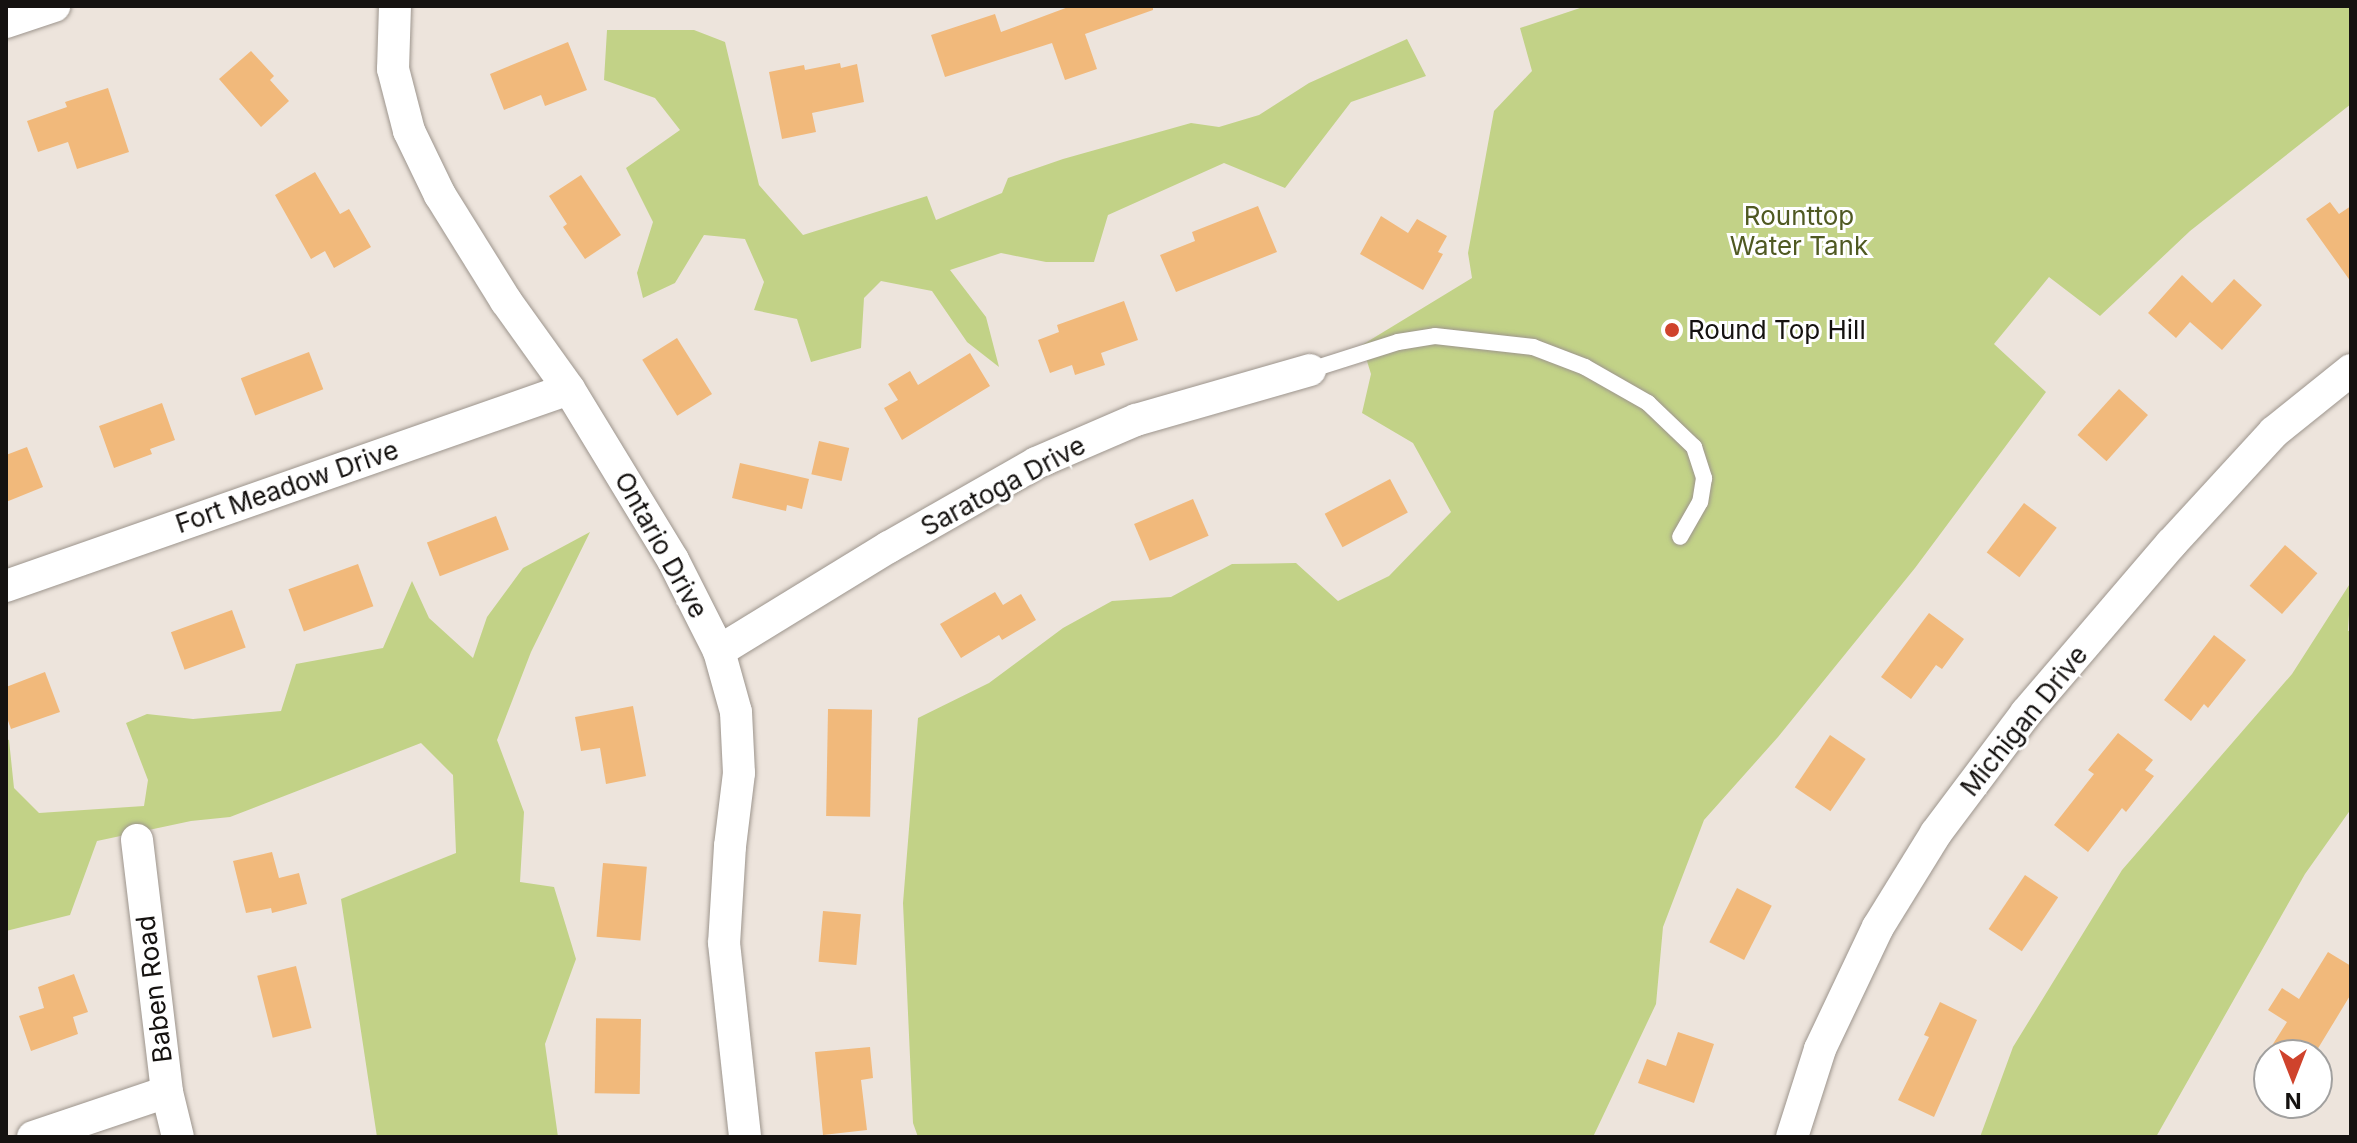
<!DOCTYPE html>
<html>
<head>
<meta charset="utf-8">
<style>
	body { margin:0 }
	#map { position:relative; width:2357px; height:1143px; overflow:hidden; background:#ede4dc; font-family:Inter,sans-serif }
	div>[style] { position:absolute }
	.green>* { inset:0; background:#c2d287 }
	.building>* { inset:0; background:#f1b97b; transform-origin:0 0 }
	.roads { filter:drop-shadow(0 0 2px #9d958d) drop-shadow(0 0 2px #9d958d) }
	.service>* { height:16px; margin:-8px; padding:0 8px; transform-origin:8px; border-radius:8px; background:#fff }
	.minor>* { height:32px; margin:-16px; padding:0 16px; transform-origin:16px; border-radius:16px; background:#fff }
	.dots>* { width:22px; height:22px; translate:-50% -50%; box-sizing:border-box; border:4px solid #fff; border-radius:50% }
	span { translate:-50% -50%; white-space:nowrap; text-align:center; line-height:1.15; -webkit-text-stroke:6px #fff; paint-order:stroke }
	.park-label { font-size:26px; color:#4f5922 }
	.poi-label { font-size:26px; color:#151210 }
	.left { translate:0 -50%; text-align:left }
	.street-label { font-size:26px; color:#151210 }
	.frame { position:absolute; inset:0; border:8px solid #151210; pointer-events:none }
	.north { position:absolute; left:2253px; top:1039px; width:80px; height:80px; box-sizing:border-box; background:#fff; border:2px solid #a1a09f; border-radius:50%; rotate:180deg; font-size:22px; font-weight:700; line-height:32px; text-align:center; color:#151210 }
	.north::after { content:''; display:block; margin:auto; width:28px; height:36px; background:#cf432c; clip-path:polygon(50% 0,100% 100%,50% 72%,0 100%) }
</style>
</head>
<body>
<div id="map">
	<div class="green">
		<div style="clip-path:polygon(1586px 6px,2351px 6px,2351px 104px,2190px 231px,2100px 316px,2049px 277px,1994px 344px,2046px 392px,1915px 568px,1778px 737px,1704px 820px,1663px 927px,1656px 1004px,1593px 1137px,918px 1137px,913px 1123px,903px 903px,918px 718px,989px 683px,1063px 628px,1112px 601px,1171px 597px,1232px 564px,1296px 563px,1338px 601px,1389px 576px,1451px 512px,1413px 443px,1362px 413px,1371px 374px,1362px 345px,1472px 278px,1468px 253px,1494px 111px,1532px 71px,1520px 28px)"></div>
		<div style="clip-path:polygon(607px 30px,694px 30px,725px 42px,759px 185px,803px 235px,927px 196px,936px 220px,1002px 193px,1008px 178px,1063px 159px,1191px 123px,1219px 127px,1259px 115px,1309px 83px,1407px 39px,1426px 76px,1351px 102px,1285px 188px,1224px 163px,1108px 215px,1094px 262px,1046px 262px,1001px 253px,950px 270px,986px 317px,999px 367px,967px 342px,932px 291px,881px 281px,864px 298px,861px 348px,811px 362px,797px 319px,754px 310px,764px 282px,745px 239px,704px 235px,675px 283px,643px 298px,637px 273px,653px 222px,626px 168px,680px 130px,655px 98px,604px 80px)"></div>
		<div style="clip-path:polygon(590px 532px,531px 652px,497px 740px,524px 812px,520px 882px,554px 887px,576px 959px,545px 1044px,558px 1137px,377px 1137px,341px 899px,456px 853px,453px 775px,421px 743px,230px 817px,191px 821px,97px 841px,70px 915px,6px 931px,6px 739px,9px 740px,14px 788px,39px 813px,144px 806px,148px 780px,126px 723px,147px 714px,193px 719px,281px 711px,296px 664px,383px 648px,412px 581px,429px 618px,473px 658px,487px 617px,523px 568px)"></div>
		<div style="clip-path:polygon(2351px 582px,2348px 631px,2351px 630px,2351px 809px,2305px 874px,2156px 1137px,1980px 1137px,2013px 1047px,2122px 870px,2292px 674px)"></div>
	</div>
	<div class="building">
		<div style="clip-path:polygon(1071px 6px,1153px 6px,1153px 10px,1085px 34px,1097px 69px,1065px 80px,1052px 43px,945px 77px,931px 35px,995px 14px,1001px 32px)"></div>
		<div style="clip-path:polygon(568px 42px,587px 90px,545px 106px,541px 95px,504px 110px,490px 74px)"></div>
		<div style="clip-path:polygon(251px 51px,274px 76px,270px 80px,289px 101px,261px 127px,219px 79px)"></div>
		<div style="clip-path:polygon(840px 63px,841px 68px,857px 64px,864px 102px,812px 113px,816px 132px,782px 139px,769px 72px,804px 65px,805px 70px)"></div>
		<div style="clip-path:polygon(108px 88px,129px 152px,77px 169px,68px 142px,38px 152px,27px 121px,67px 107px,65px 102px)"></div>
		<div style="clip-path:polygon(315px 172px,340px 214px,349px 209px,371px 247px,334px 268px,325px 251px,311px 259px,275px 195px)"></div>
		<div style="clip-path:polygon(581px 175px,621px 235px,585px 259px,563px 227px,567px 224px,549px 196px)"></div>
		<div style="clip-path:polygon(2330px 202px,2339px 214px,2351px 206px,2351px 282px,2306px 219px)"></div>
		<div style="clip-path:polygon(1258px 206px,1277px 252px,1176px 292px,1160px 255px,1195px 241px,1192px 232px)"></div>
		<div style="clip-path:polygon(1381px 216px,1408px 233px,1417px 219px,1447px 236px,1438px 252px,1443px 254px,1423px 290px,1360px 254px)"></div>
		<div style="clip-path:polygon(2182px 275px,2212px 303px,2234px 279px,2262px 305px,2222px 350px,2190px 322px,2176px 338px,2148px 313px)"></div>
		<div style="clip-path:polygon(1124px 301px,1138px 340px,1101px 353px,1105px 365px,1075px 375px,1072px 365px,1050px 373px,1038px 340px,1059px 332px,1057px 325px)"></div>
		<div style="left:677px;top:338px;width:66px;height:41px;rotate:58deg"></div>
		<div style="left:309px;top:352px;width:40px;height:73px;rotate:69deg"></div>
		<div style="clip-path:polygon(970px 353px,990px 386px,902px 440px,884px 408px,898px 400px,888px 384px,910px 371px,918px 385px)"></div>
		<div style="left:2119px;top:389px;width:39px;height:62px;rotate:42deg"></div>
		<div style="clip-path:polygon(162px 403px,175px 440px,150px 449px,152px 454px,114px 468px,99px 426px)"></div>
		<div style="left:819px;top:441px;width:31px;height:34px;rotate:13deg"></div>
		<div style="clip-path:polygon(27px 447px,43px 487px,6px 502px,6px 455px)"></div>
		<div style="clip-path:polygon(740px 463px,809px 479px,802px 509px,787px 505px,786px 511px,732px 498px)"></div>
		<div style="left:1390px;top:479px;width:38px;height:74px;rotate:62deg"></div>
		<div style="left:1193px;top:499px;width:40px;height:64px;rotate:67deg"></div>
		<div style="left:2024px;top:503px;width:41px;height:62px;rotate:37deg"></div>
		<div style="left:496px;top:516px;width:36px;height:74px;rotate:69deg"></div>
		<div style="left:2285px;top:545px;width:43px;height:54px;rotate:41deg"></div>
		<div style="left:358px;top:564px;width:45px;height:74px;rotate:70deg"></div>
		<div style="clip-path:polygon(995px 592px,1003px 605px,1021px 594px,1036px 620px,1002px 640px,999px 635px,961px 658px,940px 624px)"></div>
		<div style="left:232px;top:610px;width:40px;height:65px;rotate:70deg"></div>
		<div style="clip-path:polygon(1929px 613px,1964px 639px,1942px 669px,1936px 665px,1911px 699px,1881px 677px)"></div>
		<div style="clip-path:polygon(2214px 635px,2246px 660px,2208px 708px,2204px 704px,2191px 721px,2164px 700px)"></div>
		<div style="clip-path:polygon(45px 672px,60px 712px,11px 729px,6px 715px,6px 687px)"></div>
		<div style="clip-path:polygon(633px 706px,646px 776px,606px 784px,600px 748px,581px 751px,575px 717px)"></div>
		<div style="left:828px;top:709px;width:44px;height:107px;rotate:1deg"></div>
		<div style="clip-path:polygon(2118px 733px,2153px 760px,2145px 770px,2154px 776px,2126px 812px,2122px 808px,2088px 852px,2054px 825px,2094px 774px,2088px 770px)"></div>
		<div style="left:1830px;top:735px;width:43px;height:63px;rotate:34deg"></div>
		<div style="clip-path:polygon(272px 852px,279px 878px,299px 873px,307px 904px,272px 913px,271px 908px,246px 913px,233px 861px)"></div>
		<div style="left:603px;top:863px;width:44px;height:74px;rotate:5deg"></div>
		<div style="left:2025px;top:875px;width:40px;height:65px;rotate:34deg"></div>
		<div style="left:1737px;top:888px;width:39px;height:61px;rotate:27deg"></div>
		<div style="left:823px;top:911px;width:38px;height:51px;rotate:5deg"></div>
		<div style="clip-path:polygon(2328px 952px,2351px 966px,2351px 994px,2314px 1055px,2266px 1055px,2287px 1022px,2268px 1010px,2282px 988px,2299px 999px)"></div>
		<div style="left:296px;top:966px;width:64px;height:40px;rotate:76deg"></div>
		<div style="clip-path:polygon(74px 974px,88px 1012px,73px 1017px,78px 1034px,31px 1051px,19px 1016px,44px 1008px,38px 987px)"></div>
		<div style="clip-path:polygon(1940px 1002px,1977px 1020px,1934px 1117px,1898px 1100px,1929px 1037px,1924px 1035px)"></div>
		<div style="left:641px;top:1019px;width:75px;height:45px;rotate:91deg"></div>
		<div style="clip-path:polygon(1678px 1032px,1714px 1044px,1694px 1103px,1638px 1083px,1647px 1059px,1666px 1066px)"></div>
		<div style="clip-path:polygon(870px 1047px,873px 1078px,861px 1080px,867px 1130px,823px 1135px,815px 1052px)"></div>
	</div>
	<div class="roads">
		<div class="service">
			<div style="left:1310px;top:370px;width:92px;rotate:-17.7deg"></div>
			<div style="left:1398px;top:342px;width:37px;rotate:-9deg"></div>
			<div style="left:1435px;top:336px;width:99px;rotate:6.4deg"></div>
			<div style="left:1533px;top:347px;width:56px;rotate:21deg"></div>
			<div style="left:1585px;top:367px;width:73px;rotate:29.7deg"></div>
			<div style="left:1648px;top:403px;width:64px;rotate:43.7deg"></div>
			<div style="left:1694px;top:447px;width:33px;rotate:72deg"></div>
			<div style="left:1704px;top:478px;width:24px;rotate:99deg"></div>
			<div style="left:1700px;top:502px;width:40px;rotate:119.7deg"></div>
		</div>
		<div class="minor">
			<div style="left:395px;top:6px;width:63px;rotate:91.8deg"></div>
			<div style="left:393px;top:69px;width:64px;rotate:75.5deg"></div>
			<div style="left:409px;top:131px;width:71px;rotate:64.2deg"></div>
			<div style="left:440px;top:195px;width:125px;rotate:58.1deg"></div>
			<div style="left:506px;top:301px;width:108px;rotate:54.4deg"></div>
			<div style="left:569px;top:389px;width:200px;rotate:58.7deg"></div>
			<div style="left:673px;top:560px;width:102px;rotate:63.2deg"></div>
			<div style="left:719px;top:651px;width:63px;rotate:74.4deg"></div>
			<div style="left:736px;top:712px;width:61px;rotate:87.2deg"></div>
			<div style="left:739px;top:773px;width:74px;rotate:97deg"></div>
			<div style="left:730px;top:846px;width:97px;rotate:93.5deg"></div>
			<div style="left:724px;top:943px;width:195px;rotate:83.8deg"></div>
			<div style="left:6px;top:22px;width:51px;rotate:-18.4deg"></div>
			<div style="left:6px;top:586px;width:596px;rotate:-19.29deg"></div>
			<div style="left:719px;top:651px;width:199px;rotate:-31.5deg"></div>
			<div style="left:889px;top:547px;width:169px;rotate:-29.7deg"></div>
			<div style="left:1036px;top:463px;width:109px;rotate:-23.3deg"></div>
			<div style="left:1136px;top:420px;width:181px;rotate:-16deg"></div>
			<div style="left:137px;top:840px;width:254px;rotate:83.2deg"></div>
			<div style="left:167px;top:1092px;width:46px;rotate:76.3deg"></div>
			<div style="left:33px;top:1137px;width:141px;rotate:-18.6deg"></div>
			<div style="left:1792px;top:1137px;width:92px;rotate:-72.3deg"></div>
			<div style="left:1820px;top:1049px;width:135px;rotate:-64.6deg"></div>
			<div style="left:1878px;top:927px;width:110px;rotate:-58.3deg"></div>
			<div style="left:1936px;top:833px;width:150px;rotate:-53.1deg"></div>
			<div style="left:2026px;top:713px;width:223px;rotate:-49.4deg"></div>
			<div style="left:2171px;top:544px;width:152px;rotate:-47.4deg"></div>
			<div style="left:2274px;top:432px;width:99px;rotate:-38.8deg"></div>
		</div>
	</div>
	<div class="dots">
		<div style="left:1672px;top:330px;background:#cf432c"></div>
	</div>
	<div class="park-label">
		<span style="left:1799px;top:231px">Rounttop<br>Water Tank</span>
	</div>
	<div class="poi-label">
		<span class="left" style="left:1688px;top:330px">Round Top Hill</span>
	</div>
	<div class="street-label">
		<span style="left:1003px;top:486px;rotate:-28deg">Saratoga Drive</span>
		<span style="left:287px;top:487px;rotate:-19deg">Fort Meadow Drive</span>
		<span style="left:661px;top:545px;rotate:61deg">Ontario Drive</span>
		<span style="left:2024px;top:721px;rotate:-51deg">Michigan Drive</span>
		<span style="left:154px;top:989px;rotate:-97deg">Baben Road</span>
	</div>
	<div class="frame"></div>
	<div class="north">N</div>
</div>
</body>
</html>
